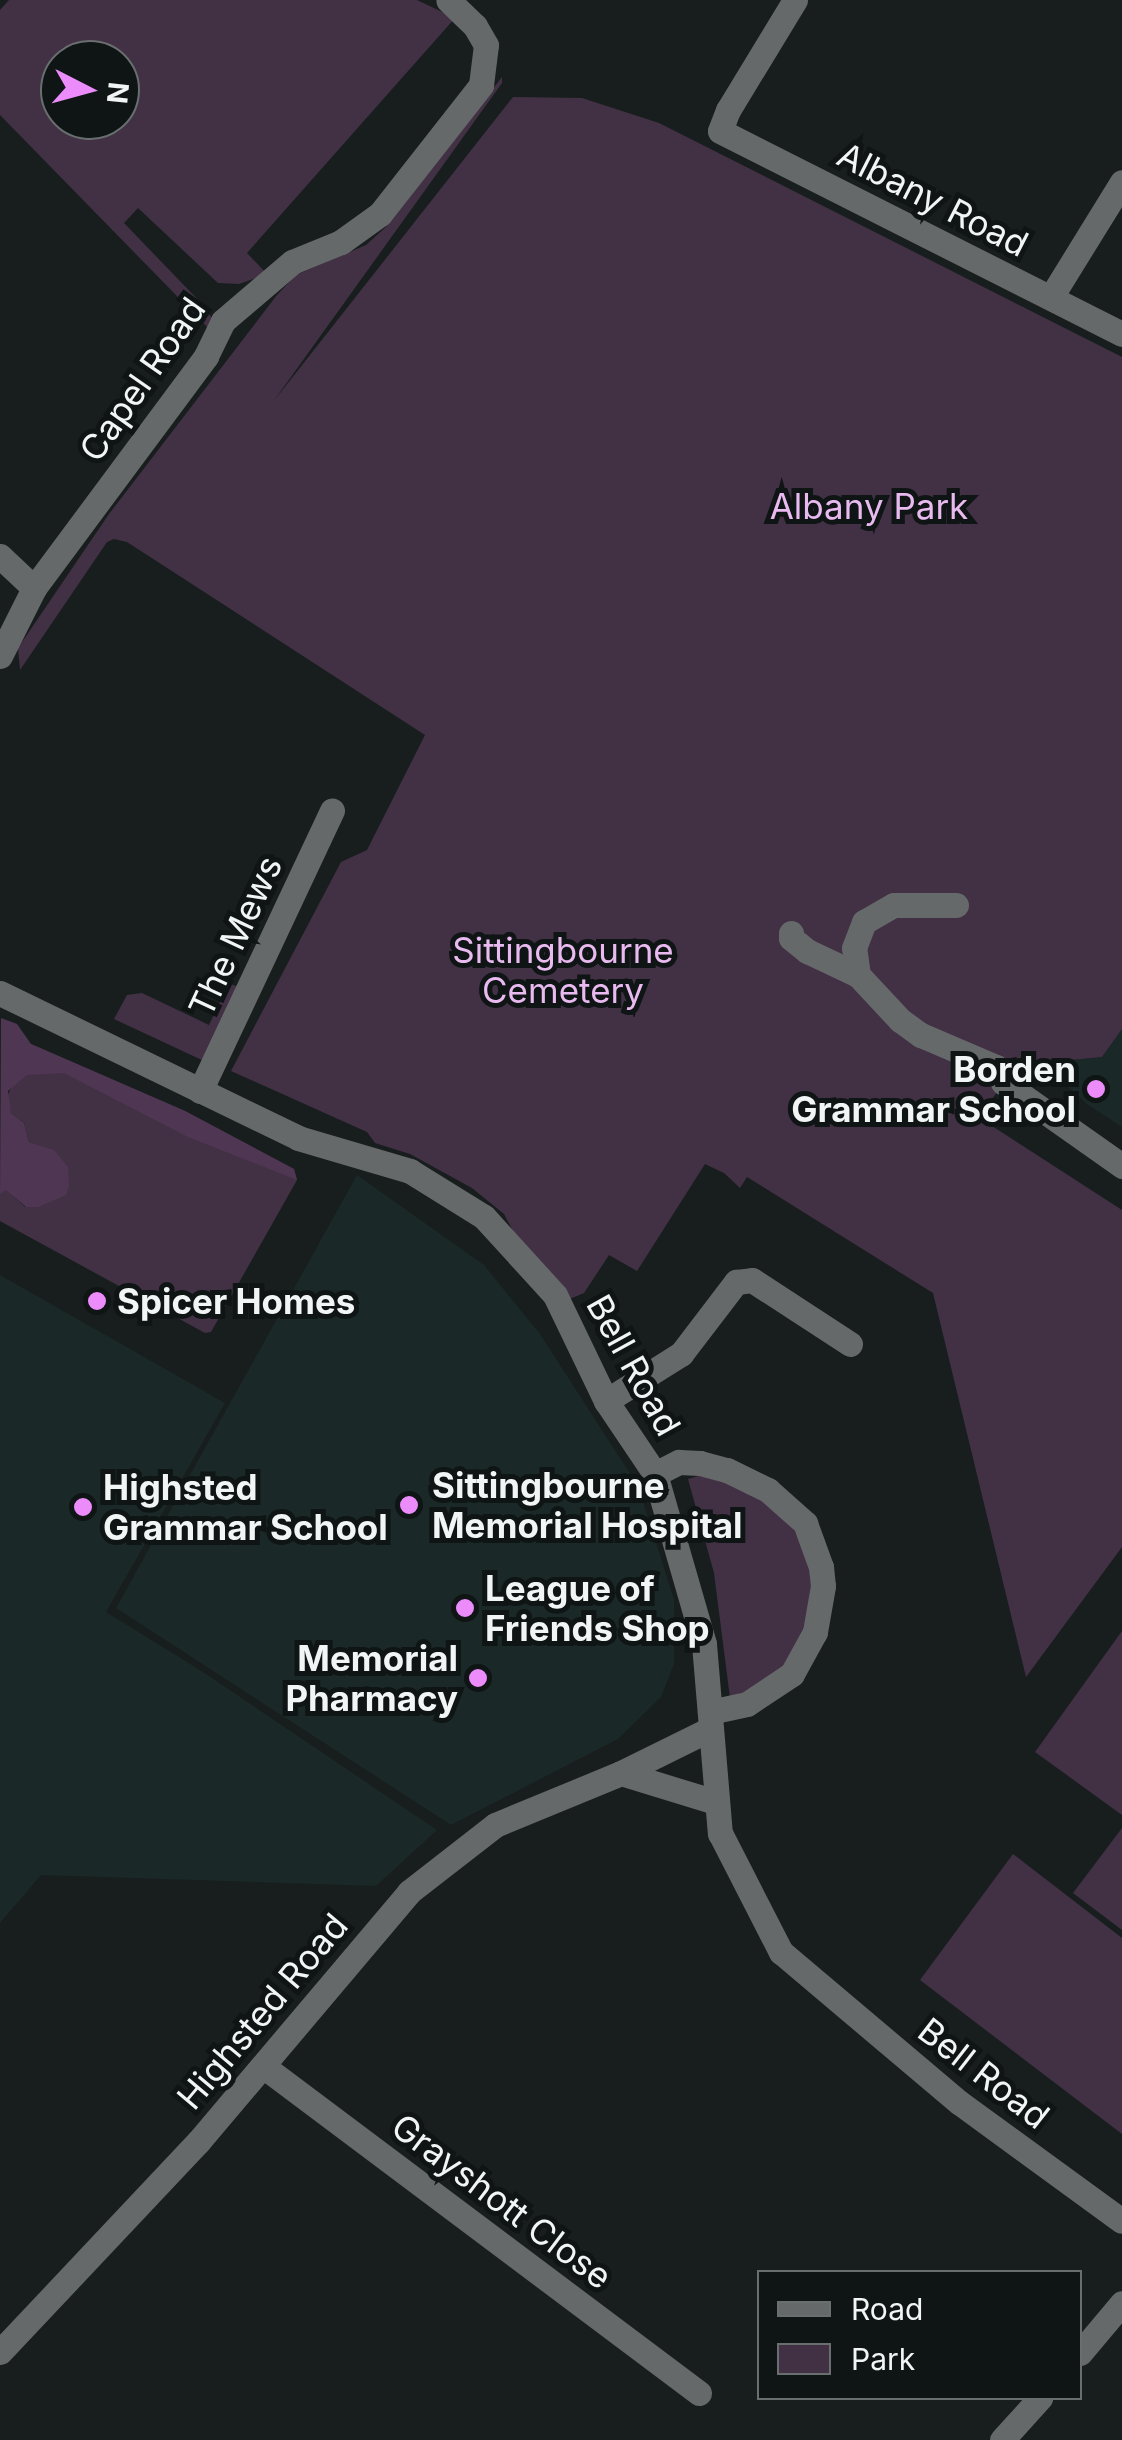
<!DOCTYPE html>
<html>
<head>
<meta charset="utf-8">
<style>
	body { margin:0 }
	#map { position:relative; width:1122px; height:2440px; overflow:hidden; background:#181e1d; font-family:Inter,sans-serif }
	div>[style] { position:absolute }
	.built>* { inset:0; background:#1a2827 }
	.green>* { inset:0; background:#423145 }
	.forest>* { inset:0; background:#4f3653 }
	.minor>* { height:25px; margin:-12.5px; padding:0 12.5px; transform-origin:12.5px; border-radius:12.5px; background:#666969 }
	.tertiary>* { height:25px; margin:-12.5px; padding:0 12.5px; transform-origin:12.5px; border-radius:12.5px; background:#666969 }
	.dots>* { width:28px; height:28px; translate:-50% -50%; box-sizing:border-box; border:5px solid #0f1414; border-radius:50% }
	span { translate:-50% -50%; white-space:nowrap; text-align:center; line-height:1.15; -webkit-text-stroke:10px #0f1414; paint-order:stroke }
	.street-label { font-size:35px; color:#f1f5f5 }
	.park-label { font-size:35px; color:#e8baef }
	.poi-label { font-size:35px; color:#f1f5f5; font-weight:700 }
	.right { translate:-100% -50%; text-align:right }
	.left { translate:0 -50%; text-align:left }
	.legend { position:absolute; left:757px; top:2270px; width:325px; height:130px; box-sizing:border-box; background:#0f1414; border:2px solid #696e6e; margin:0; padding:12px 18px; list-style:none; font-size:30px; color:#f1f5f5 }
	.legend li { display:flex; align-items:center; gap:20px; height:50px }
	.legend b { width:50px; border:2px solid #696e6e }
	.north { position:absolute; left:40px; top:40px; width:100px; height:100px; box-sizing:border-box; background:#0f1414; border:2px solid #696e6e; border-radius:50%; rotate:96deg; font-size:28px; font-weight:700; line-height:40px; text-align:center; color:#f1f5f5 }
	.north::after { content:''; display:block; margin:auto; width:35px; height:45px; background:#ec8cfb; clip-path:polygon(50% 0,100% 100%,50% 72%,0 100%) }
</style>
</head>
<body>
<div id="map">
	<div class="built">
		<div style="clip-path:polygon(1122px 1029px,1122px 1127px,1088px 1105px,1052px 1072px,1071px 1060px,1102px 1057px)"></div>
		<div style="clip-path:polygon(357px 1175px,484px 1265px,540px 1334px,638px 1486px,674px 1599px,674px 1664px,661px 1697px,618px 1739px,451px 1825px,116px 1608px)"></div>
		<div style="clip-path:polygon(0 1275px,225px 1403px,106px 1612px,200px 1670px,437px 1830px,376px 1886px,41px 1875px,0 1923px)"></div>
	</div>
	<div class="green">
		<div style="clip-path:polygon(evenodd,9px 0,417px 0,455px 18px,247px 253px,267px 274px,239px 284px,218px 283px,138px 208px,124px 223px,204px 306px,213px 320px,214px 334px,0 115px,0 10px,9px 0,60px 60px,120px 60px,120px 120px,60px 120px,60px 60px)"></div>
		<div style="clip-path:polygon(502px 77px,502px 83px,273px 402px,513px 97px,582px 98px,659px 123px,1122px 357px,1122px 1029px,1102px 1057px,1071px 1060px,1052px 1072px,1018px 1065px,978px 1117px,1122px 1210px,1122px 1547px,1026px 1677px,933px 1293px,747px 1177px,740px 1188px,724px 1173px,705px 1164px,637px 1271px,609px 1255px,584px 1293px,553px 1306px,504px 1214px,472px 1188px,410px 1154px,375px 1143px,367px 1132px,231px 1071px,341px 862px,367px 850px,425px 735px,127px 542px,114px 539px,107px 542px,20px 670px,18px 648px,109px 514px,277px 295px,296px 275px,366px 245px,387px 226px)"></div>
		<div style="clip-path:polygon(229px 983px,238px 987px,204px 1061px,114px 1019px,127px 995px,142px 993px,209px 1025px)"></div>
		<div style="clip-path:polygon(31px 1044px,185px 1111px,294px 1169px,297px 1180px,211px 1332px,205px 1333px,0 1221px,0 1194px,6px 1189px,25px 1207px,53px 1150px,29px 1142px,24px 1123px,11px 1113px,6px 1099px)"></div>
		<div style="clip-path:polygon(702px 1475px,739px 1484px,789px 1520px,810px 1561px,813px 1620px,781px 1676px,730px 1698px,714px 1573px,688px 1479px)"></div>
		<div style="clip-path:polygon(1122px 1631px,1122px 1815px,1035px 1752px)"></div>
		<div style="clip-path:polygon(1122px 1828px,1122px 1930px,1073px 1893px)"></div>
		<div style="clip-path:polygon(1013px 1854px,1122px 1938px,1122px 2134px,920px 1980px)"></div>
	</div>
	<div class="forest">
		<div style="clip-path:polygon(1px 1018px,17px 1024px,31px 1044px,185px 1111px,294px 1169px,297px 1180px,188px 1137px,64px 1073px,27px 1075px,8px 1091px,11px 1113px,24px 1123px,29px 1142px,54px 1150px,68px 1167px,69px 1186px,66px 1195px,38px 1207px,26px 1207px,6px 1190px,0 1194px)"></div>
	</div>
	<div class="minor">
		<div style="left:795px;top:0;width:129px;rotate:121.3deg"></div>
		<div style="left:728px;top:110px;width:22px;rotate:111deg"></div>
		<div style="left:720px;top:131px;width:450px;rotate:26.8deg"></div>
		<div style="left:1051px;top:297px;width:135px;rotate:-58.3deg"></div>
		<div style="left:0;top:556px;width:47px;rotate:43.3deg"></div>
		<div style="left:0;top:656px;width:76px;rotate:-63.4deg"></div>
		<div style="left:34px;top:588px;width:289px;rotate:-53.4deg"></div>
		<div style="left:206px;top:356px;width:39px;rotate:-64deg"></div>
		<div style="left:223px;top:321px;width:91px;rotate:-40.5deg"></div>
		<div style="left:292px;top:262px;width:53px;rotate:-22.2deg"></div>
		<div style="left:341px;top:242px;width:48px;rotate:-35.7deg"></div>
		<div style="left:380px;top:214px;width:164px;rotate:-51.9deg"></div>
		<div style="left:481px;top:85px;width:40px;rotate:-82.9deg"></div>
		<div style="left:486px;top:45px;width:22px;rotate:-120deg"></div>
		<div style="left:475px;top:26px;width:37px;rotate:-136deg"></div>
		<div style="left:791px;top:933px;width:5px;rotate:90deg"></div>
		<div style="left:791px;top:938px;width:21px;rotate:39deg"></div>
		<div style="left:807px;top:951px;width:56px;rotate:25.2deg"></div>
		<div style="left:858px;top:975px;width:62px;rotate:47deg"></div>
		<div style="left:900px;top:1020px;width:26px;rotate:36deg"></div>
		<div style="left:921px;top:1035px;width:82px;rotate:23.1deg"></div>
		<div style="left:996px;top:1067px;width:17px;rotate:65deg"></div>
		<div style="left:1003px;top:1082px;width:146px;rotate:35.2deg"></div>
		<div style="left:858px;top:975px;width:27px;rotate:-98deg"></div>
		<div style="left:854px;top:948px;width:28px;rotate:-69deg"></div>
		<div style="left:864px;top:922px;width:34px;rotate:-30deg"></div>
		<div style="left:894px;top:905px;width:62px"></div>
		<div style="left:200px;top:1091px;width:310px;rotate:-64.8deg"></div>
		<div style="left:606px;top:1401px;width:89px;rotate:-32.1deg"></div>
		<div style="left:681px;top:1354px;width:91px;rotate:-52.6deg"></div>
		<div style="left:736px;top:1282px;width:16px;rotate:-7deg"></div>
		<div style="left:752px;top:1280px;width:117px;rotate:33.1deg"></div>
		<div style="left:655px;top:1474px;width:27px;rotate:-27deg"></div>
		<div style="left:679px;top:1462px;width:21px;rotate:3deg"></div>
		<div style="left:700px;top:1463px;width:28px;rotate:15deg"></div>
		<div style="left:727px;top:1470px;width:46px;rotate:26deg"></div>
		<div style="left:768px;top:1490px;width:50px;rotate:41.7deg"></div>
		<div style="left:805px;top:1523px;width:47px;rotate:70deg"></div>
		<div style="left:821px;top:1567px;width:19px;rotate:84deg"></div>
		<div style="left:823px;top:1586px;width:47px;rotate:99.9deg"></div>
		<div style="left:815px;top:1632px;width:48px;rotate:118.7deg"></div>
		<div style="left:792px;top:1674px;width:54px;rotate:146.3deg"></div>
		<div style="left:747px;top:1704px;width:38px;rotate:168deg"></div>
		<div style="left:263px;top:2066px;width:545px;rotate:36.87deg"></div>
		<div style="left:1080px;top:2353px;width:65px;rotate:-50deg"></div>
		<div style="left:1002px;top:2440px;width:57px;rotate:-47.9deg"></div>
	</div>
	<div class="tertiary">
		<div style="left:0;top:993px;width:331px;rotate:25.9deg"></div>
		<div style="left:298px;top:1138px;width:117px;rotate:16.4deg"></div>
		<div style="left:410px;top:1171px;width:87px;rotate:31.9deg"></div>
		<div style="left:484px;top:1217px;width:105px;rotate:47.7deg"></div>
		<div style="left:555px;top:1295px;width:118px;rotate:64.3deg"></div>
		<div style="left:606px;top:1401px;width:88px;rotate:56.1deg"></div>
		<div style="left:655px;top:1474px;width:177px;rotate:73.9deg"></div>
		<div style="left:704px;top:1644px;width:190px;rotate:85.2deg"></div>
		<div style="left:720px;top:1833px;width:134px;rotate:62.9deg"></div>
		<div style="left:781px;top:1952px;width:234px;rotate:40.2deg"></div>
		<div style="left:960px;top:2103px;width:200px;rotate:36.1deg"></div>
		<div style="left:621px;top:1773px;width:98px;rotate:17.1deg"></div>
		<div style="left:0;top:2352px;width:289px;rotate:-46.7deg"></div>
		<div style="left:198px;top:2142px;width:327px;rotate:-49.8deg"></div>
		<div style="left:409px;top:1892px;width:109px;rotate:-37.9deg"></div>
		<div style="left:495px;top:1825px;width:136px;rotate:-22.4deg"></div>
		<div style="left:621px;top:1773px;width:99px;rotate:-26.3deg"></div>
	</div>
	<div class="dots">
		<div style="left:1096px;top:1089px;background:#ec8cfb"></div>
		<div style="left:97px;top:1301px;background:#ec8cfb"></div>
		<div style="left:409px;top:1505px;background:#ec8cfb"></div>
		<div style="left:83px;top:1507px;background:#ec8cfb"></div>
		<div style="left:465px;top:1608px;background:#ec8cfb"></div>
		<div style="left:478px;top:1678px;background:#ec8cfb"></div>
	</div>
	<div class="street-label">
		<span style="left:933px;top:199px;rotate:27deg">Albany Road</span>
		<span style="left:142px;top:379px;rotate:-55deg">Capel Road</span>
		<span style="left:235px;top:936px;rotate:-65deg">The Mews</span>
		<span style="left:634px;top:1365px;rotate:61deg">Bell Road</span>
		<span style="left:262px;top:2011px;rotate:-50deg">Highsted Road</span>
		<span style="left:984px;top:2073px;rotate:38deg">Bell Road</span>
		<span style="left:502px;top:2201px;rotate:37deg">Grayshott Close</span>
	</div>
	<div class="park-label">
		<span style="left:869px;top:506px">Albany Park</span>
		<span style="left:563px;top:970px">Sittingbourne<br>Cemetery</span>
	</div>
	<div class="poi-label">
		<span class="right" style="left:1076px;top:1089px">Borden<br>Grammar School</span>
		<span class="left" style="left:117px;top:1301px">Spicer Homes</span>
		<span class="left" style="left:432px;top:1505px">Sittingbourne<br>Memorial Hospital</span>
		<span class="left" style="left:103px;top:1507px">Highsted<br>Grammar School</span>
		<span class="left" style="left:485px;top:1608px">League of<br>Friends Shop</span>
		<span class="right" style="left:458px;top:1678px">Memorial<br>Pharmacy</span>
	</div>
	<ul class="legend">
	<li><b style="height:12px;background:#666969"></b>Road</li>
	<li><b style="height:28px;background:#423145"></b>Park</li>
	</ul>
	<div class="north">N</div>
</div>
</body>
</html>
